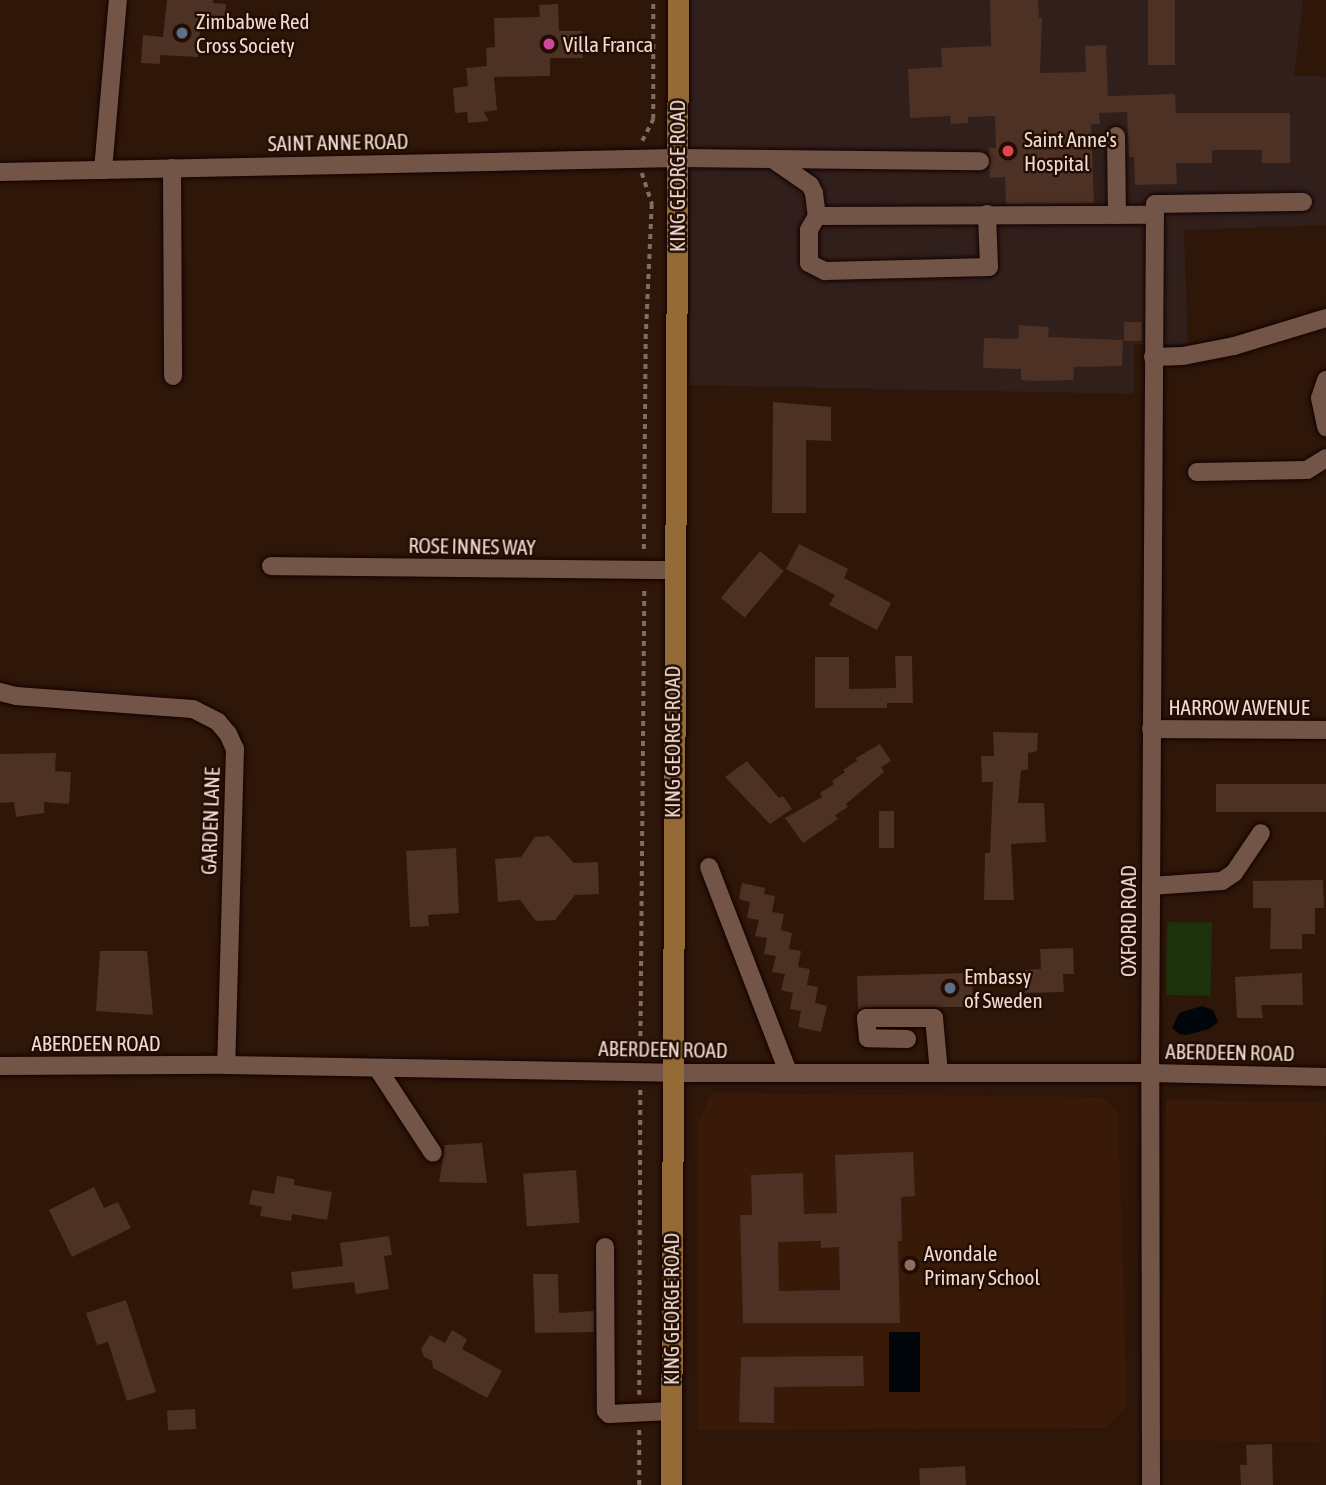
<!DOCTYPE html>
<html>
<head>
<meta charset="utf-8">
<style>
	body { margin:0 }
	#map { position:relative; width:1326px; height:1485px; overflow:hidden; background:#2e1608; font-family:"Asap Condensed",sans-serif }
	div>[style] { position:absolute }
	.built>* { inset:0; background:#391a09; transform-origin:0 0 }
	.medical>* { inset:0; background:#311f1b }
	.green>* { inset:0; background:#1c320b; transform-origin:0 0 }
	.water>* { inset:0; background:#00060a; transform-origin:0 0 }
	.building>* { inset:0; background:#4c3124; transform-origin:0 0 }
	.path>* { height:3.5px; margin-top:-1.75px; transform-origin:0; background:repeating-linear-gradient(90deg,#826d62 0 5px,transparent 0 10px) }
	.roads { filter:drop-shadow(0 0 2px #140200) drop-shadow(0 0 2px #140200) }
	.minor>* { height:18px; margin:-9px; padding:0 9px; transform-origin:9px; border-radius:9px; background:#725547 }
	.major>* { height:21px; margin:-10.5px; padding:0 10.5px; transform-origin:10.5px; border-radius:10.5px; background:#946b36 }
	.dots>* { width:19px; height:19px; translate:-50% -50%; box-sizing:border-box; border:4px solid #230c02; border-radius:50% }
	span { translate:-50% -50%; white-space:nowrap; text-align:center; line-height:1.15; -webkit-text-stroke:5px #230c02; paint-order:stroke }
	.poi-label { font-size:21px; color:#eedcd4 }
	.left { translate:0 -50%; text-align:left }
	.street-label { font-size:21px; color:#eedcd4 }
</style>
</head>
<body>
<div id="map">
	<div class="built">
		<div style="clip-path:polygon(712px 1093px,1102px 1097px,1118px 1111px,1127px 1406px,1107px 1428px,698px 1430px,697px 1124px)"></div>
		<div style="left:1166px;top:1100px;width:160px;height:340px;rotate:1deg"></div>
	</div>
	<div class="medical">
		<div style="clip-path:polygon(690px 0,1303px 0,1294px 75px,1326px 77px,1326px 225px,1184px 230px,1188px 345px,1134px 344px,1134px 394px,689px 385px)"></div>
	</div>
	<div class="green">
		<div style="left:1167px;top:922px;width:45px;height:73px;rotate:1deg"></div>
	</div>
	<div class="water">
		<div style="clip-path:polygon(1202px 1006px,1213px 1010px,1218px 1022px,1209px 1029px,1187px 1035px,1179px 1034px,1172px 1028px,1179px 1013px)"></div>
		<div style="left:889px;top:1332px;width:31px;height:60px"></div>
	</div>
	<div class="building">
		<div style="clip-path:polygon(167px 0,213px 0,213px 3px,226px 4px,224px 31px,200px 30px,198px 57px,160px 55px,160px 64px,141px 63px,143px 35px,163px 37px)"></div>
		<div style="clip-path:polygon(990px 0,1038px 0,1039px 18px,1042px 18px,1040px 73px,1086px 72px,1085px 46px,1106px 45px,1108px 96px,1175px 94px,1176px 113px,1290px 113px,1290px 163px,1262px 163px,1262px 150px,1212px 150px,1212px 163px,1176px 163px,1177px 184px,1135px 185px,1134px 157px,1129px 157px,1127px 112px,1099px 113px,1100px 124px,1091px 124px,1094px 203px,1006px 204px,1005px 177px,990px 178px,989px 148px,996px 148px,995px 116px,968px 117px,968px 123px,951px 124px,950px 116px,910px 118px,908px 69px,942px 67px,941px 48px,991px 46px)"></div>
		<div style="left:1148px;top:0;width:27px;height:65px"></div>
		<div style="clip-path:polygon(558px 4px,559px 31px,582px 31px,583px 58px,550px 58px,550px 76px,494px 77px,497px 110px,484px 112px,489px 121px,468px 123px,467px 112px,455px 113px,453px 88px,468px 86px,466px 68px,487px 66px,486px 48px,495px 47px,494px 18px,540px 17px,539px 5px)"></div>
		<div style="left:1124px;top:322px;width:18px;height:19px"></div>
		<div style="clip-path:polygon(1019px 325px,1049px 327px,1048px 337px,1123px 340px,1122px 366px,1074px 367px,1073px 380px,1036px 381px,1021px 380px,1021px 369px,983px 368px,984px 338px,1018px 339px)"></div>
		<div style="clip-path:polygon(773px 402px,831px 407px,831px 441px,806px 440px,806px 513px,772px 513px)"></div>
		<div style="clip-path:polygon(799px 544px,848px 569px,844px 578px,891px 603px,877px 630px,829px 605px,835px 595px,786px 569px)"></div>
		<div style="left:760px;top:551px;width:31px;height:61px;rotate:40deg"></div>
		<div style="clip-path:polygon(895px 656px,912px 656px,913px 703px,887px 703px,887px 708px,815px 708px,815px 657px,849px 657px,849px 689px,896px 688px)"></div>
		<div style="clip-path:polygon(993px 732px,1038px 733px,1037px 751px,1028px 753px,1028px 769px,1021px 771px,1018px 803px,1044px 803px,1046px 842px,1011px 844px,1014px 900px,984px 900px,985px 853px,990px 853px,993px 782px,982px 782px,981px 756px,994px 756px)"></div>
		<div style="clip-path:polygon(880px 744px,891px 761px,881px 767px,884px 772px,846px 804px,848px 807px,835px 815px,838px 819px,803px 843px,785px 818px,822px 797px,820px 793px,834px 784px,832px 781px,845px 772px,843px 770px,857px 761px,856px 758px)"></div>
		<div style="clip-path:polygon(56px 753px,55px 771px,71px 772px,69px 804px,44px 802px,44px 813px,16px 817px,14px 802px,0 803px,0 754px)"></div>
		<div style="clip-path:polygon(747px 761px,779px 798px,783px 796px,792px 809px,770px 824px,725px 777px)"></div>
		<div style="left:1326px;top:784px;width:28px;height:110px;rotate:90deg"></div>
		<div style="left:879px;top:811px;width:15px;height:37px"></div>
		<div style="clip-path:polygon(549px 836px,574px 863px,598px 862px,599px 894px,575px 895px,555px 920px,536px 921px,520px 900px,498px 902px,495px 859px,521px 857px,535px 837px)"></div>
		<div style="clip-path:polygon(456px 848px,459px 913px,428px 915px,429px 926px,410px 927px,406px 851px)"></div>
		<div style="clip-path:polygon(1323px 880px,1324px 908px,1315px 908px,1315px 934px,1302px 934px,1302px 949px,1270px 949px,1271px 908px,1253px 908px,1253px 881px)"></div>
		<div style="clip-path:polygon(742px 883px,765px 888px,764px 894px,775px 896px,772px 912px,784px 914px,781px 930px,792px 933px,789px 949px,801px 951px,798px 967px,810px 969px,807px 985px,818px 987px,815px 1003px,827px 1006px,821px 1032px,798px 1027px,801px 1011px,790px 1009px,793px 993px,781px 990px,785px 974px,772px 972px,776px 956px,764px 954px,767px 938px,755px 936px,759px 920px,747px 918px,750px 902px,739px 899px)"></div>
		<div style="clip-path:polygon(1073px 948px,1074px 974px,1063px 974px,1064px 992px,1025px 993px,1025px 970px,1041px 969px,1040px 949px)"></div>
		<div style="clip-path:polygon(100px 951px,147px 951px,153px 1015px,96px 1011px)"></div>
		<div style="clip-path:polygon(972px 973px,973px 1007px,866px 1007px,858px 1010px,857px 976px)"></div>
		<div style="clip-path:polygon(1302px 973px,1303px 1005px,1261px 1005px,1263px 1018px,1237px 1018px,1235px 977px)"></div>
		<div style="clip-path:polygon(482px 1143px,487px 1183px,439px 1182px,445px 1145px)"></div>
		<div style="clip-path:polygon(evenodd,913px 1152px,915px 1196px,901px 1197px,902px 1241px,898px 1241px,900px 1323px,743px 1323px,740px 1215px,752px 1215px,751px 1175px,803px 1173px,804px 1214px,837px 1213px,835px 1155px,913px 1152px,821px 1241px,821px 1248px,839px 1247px,840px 1290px,779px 1291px,778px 1242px,821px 1241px)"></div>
		<div style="left:576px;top:1170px;width:53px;height:53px;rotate:86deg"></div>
		<div style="clip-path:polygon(277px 1176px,294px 1179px,294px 1185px,332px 1192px,327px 1220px,292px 1214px,291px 1221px,260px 1216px,262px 1207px,249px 1204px,252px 1190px,274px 1194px)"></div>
		<div style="clip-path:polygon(94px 1187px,104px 1208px,118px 1202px,131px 1228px,72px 1257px,49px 1210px)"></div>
		<div style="clip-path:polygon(389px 1236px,392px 1255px,384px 1256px,389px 1289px,356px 1294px,354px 1282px,293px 1289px,291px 1272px,343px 1266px,340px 1243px)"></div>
		<div style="clip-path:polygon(533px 1274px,558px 1274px,559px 1313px,594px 1311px,594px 1332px,535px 1333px)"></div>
		<div style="clip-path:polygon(126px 1300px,156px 1392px,127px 1401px,108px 1342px,97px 1345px,86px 1313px)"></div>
		<div style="clip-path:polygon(452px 1330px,467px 1339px,462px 1349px,502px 1371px,487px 1398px,433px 1368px,432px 1361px,424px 1357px,421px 1349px,430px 1335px,445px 1343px)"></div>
		<div style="clip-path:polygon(863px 1356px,864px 1386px,774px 1387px,774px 1423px,739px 1422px,741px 1357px)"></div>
		<div style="left:195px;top:1409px;width:20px;height:28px;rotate:87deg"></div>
		<div style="clip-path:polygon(1272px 1444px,1273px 1485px,1241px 1485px,1240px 1465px,1247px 1465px,1246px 1445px)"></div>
		<div style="left:965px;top:1466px;width:19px;height:46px;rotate:87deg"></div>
	</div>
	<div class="path">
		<div style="left:642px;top:141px;width:25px;rotate:-63deg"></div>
		<div style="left:653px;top:119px;width:119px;rotate:-90deg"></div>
		<div style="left:642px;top:173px;width:33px;rotate:72deg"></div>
		<div style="left:652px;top:204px;width:130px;rotate:92.6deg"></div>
		<div style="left:646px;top:334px;width:218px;rotate:90.5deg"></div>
		<div style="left:640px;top:1056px;width:468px;rotate:-89.5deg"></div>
		<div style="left:639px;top:1395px;width:307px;rotate:-89.8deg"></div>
		<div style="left:639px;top:1485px;width:57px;rotate:-90deg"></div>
	</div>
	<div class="roads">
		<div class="minor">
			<div style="left:1116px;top:136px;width:79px;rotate:89.3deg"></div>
			<div style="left:774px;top:160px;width:44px;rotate:34.8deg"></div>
			<div style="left:810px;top:185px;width:9px;rotate:63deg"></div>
			<div style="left:814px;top:193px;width:23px;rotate:83deg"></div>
			<div style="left:817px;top:216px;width:338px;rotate:-0.2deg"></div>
			<div style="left:172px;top:168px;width:208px;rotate:89.7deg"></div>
			<div style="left:103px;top:170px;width:171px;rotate:-85deg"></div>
			<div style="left:0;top:172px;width:677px;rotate:-1.18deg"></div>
			<div style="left:677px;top:158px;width:303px;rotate:0.6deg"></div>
			<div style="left:817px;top:216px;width:16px;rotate:120deg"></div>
			<div style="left:809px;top:230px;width:33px;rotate:90deg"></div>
			<div style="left:809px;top:263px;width:18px;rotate:27deg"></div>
			<div style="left:825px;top:271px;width:164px;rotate:-1.4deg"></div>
			<div style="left:989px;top:267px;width:53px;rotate:-92.2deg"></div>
			<div style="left:1153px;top:357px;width:30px;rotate:-2deg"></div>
			<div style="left:1183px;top:356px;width:52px;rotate:-11.1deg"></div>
			<div style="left:1234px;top:346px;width:96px;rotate:-16.9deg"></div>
			<div style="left:1326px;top:380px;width:19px;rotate:108deg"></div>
			<div style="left:1320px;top:398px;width:30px;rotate:78deg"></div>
			<div style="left:1197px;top:472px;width:110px;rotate:-1deg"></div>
			<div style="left:1307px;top:470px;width:22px;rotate:-32deg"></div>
			<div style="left:271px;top:566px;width:402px;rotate:0.6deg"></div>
			<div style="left:0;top:692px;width:16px;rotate:14deg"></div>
			<div style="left:16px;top:696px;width:177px;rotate:4.2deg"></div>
			<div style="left:193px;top:709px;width:28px;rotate:27deg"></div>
			<div style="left:218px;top:722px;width:16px;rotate:50deg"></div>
			<div style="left:228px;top:734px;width:17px;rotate:65deg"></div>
			<div style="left:235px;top:749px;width:316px;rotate:91.6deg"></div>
			<div style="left:1151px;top:729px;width:175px;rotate:0.3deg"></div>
			<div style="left:709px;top:867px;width:220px;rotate:68.9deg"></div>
			<div style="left:1151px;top:886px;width:71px;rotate:-4deg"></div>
			<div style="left:1222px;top:881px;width:14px;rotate:-34deg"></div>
			<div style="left:1234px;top:873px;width:48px;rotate:-56deg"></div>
			<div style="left:907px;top:1039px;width:39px;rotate:-179deg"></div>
			<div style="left:868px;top:1038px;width:20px;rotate:-96deg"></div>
			<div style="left:866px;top:1018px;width:68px"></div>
			<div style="left:934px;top:1018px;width:55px;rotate:84.8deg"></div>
			<div style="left:0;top:1066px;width:226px;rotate:-0.3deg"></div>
			<div style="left:226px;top:1065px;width:446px;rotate:1deg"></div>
			<div style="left:672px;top:1073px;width:478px"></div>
			<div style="left:1150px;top:1073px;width:176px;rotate:1.3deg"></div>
			<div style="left:378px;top:1069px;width:100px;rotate:56.8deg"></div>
			<div style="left:605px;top:1247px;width:164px;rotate:89.7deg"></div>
			<div style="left:606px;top:1411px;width:4px;rotate:45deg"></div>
			<div style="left:609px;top:1414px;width:62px;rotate:-2.8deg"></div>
			<div style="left:1151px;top:1485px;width:412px;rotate:-90.1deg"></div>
			<div style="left:1150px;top:1073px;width:869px;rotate:-89.67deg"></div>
			<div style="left:1155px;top:204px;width:148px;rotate:-0.8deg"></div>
		</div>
		<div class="major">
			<div style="left:671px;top:1485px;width:1485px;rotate:-89.73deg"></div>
		</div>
	</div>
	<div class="dots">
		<div style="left:182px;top:33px;background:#5c6f8a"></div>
		<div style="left:549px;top:44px;background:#d1479c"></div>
		<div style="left:1008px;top:151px;background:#e0444e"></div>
		<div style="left:950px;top:988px;background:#5c6f8a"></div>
		<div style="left:910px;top:1265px;background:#8d6e63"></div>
	</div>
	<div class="poi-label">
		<span class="left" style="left:196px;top:33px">Zimbabwe Red<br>Cross Society</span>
		<span class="left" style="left:563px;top:44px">Villa Franca</span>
		<span class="left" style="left:1024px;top:151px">Saint Anne's<br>Hospital</span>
		<span class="left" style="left:964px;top:988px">Embassy<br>of Sweden</span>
		<span class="left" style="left:924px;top:1265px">Avondale<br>Primary School</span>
	</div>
	<div class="street-label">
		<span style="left:338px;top:142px;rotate:-1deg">SAINT ANNE ROAD</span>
		<span style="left:677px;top:176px;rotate:-90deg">KING GEORGE ROAD</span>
		<span style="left:472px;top:546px;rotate:1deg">ROSE INNES WAY</span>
		<span style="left:1239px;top:707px">HARROW AWENUE</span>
		<span style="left:672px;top:742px;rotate:-90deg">KING GEORGE ROAD</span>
		<span style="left:210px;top:821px;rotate:-88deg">GARDEN LANE</span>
		<span style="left:1128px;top:921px;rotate:-90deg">OXFORD ROAD</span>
		<span style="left:96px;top:1043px">ABERDEEN ROAD</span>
		<span style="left:663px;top:1049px;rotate:1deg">ABERDEEN ROAD</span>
		<span style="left:1230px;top:1052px;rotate:1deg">ABERDEEN ROAD</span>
		<span style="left:671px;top:1309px;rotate:-90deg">KING GEORGE ROAD</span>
	</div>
</div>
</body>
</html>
